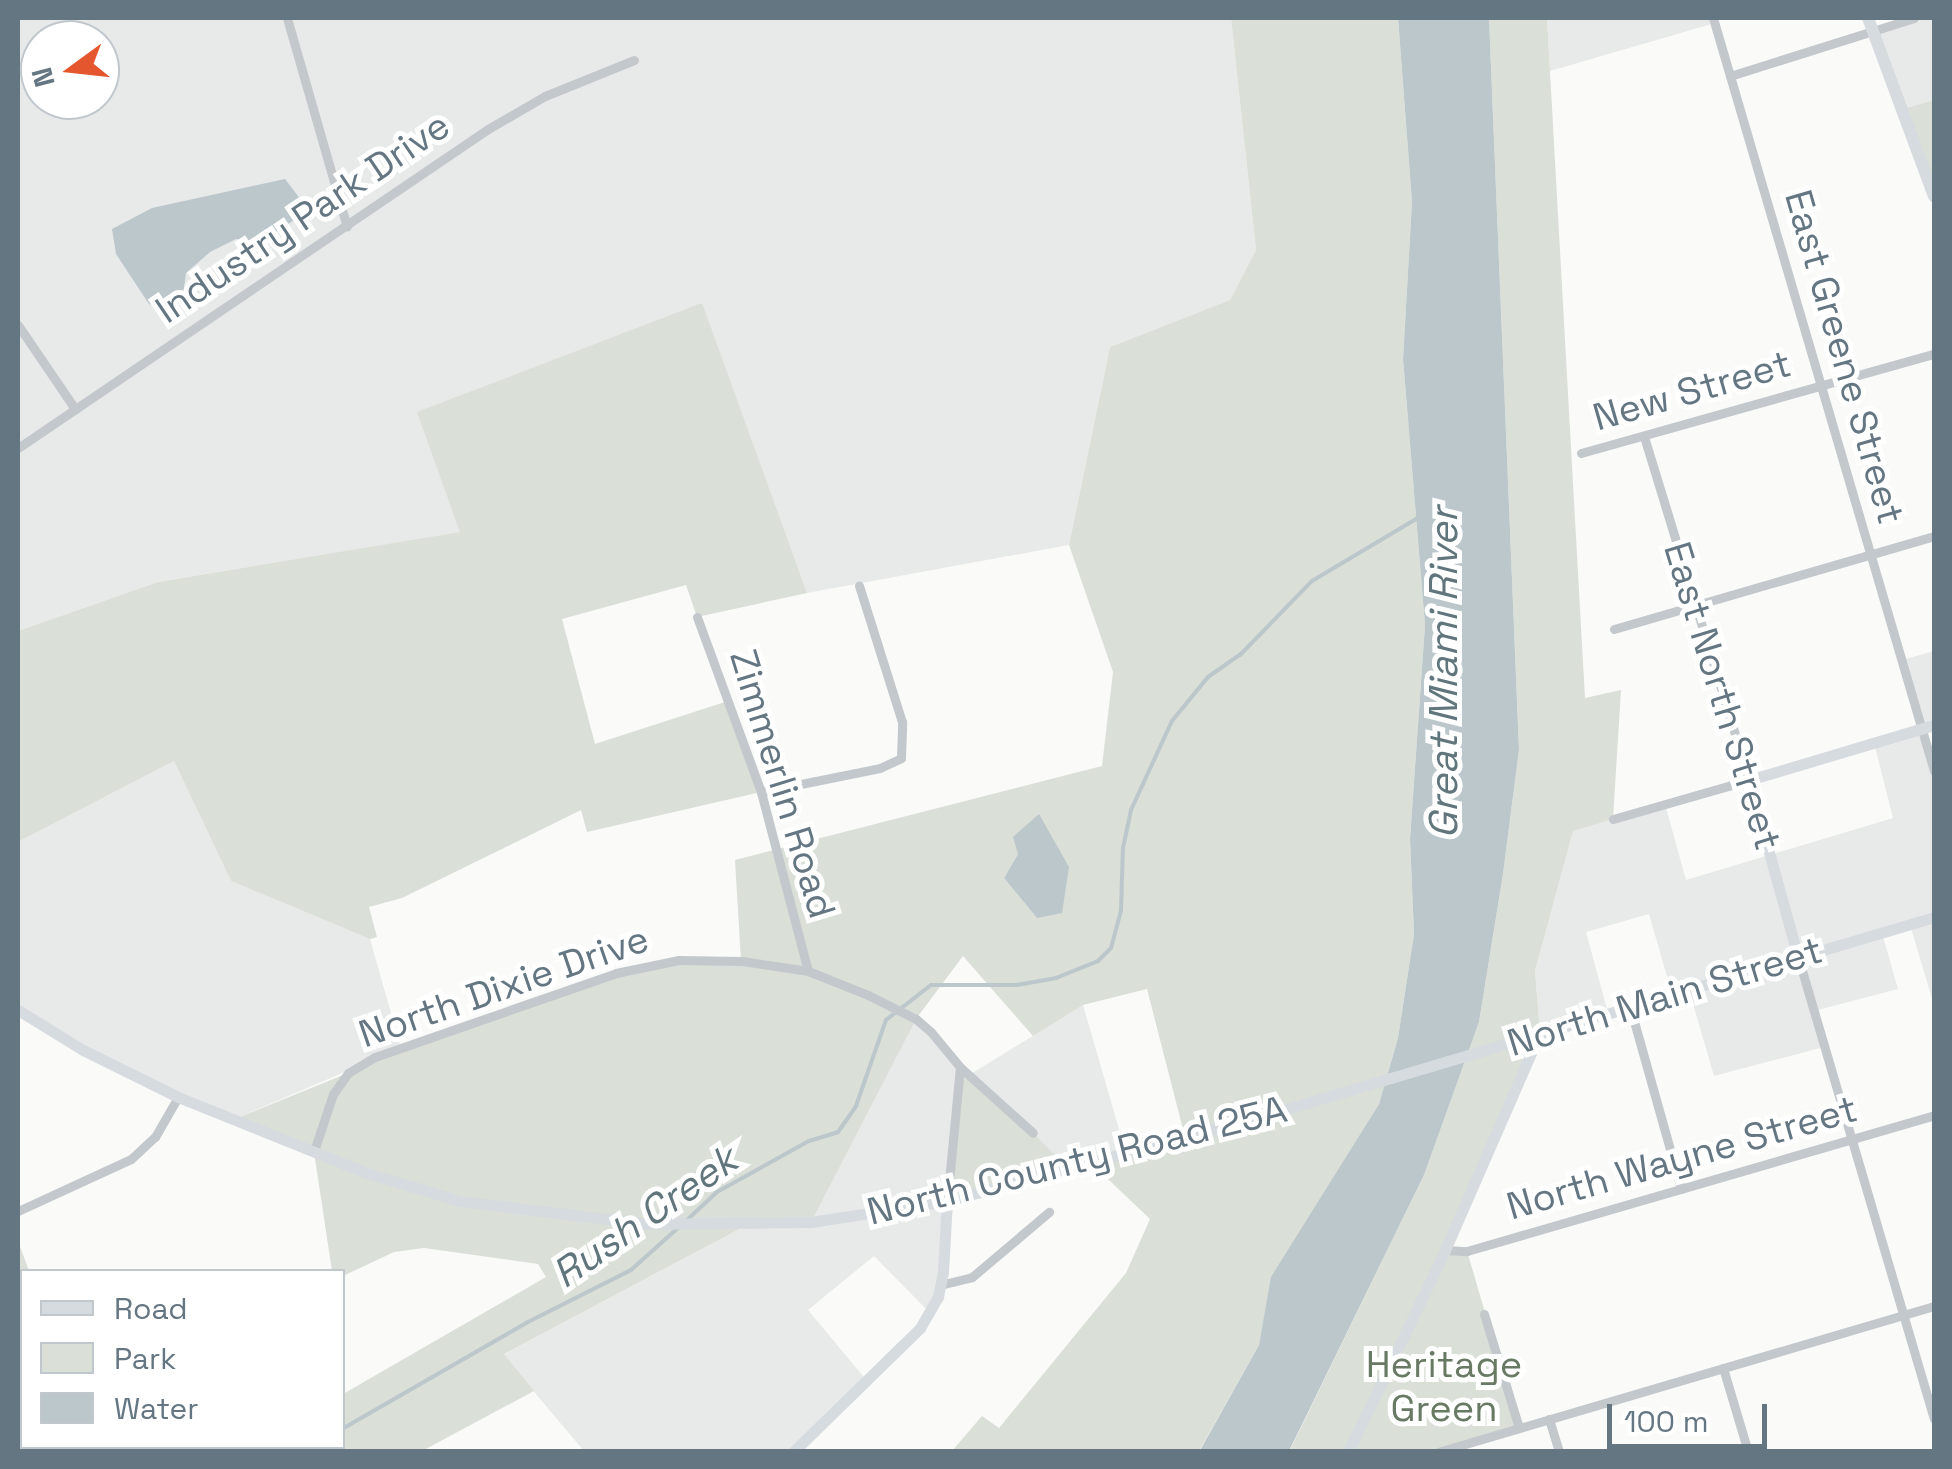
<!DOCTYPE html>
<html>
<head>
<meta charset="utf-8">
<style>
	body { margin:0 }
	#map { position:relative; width:1952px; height:1469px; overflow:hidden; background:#fafaf8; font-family:"Space Grotesk",sans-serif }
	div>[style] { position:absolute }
	.built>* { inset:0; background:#e8e9e9 }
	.green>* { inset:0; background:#dadfd7 }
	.water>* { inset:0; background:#bbc7cb }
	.stream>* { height:4px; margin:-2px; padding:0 2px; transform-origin:2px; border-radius:2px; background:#bbc7cb }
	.street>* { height:9px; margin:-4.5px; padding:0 4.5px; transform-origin:4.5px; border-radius:4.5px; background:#c3c8cc }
	.secondary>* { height:11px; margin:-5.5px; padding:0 5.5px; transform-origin:5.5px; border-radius:5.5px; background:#d6dbdf }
	.primary>* { height:12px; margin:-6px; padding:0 6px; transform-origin:6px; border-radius:6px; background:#d6dbdf }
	span { translate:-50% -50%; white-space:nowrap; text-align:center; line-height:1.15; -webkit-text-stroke:10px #fff; paint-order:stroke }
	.street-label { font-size:38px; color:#657683 }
	.park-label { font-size:38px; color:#687a64 }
	.water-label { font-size:40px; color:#60757c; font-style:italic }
	.frame { position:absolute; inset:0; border:20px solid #657683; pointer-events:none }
	.legend { position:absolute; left:20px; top:1269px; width:325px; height:180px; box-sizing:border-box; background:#fff; border:2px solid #c1c8cd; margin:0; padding:12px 18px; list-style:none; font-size:30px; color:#657683 }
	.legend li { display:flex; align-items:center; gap:20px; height:50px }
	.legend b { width:50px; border:2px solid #c1c8cd }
	.north { position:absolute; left:20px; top:20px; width:100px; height:100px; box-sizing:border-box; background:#fff; border:2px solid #c1c8cd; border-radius:50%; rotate:255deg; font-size:28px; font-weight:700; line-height:40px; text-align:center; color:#657683 }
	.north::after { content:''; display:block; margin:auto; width:35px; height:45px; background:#e4572e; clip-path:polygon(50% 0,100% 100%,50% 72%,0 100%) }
	.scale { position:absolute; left:1607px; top:1404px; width:160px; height:45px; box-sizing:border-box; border:5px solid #657683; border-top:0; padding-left:12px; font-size:30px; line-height:35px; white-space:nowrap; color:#657683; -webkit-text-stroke:8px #fff; paint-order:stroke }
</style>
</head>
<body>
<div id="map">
	<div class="built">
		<div style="clip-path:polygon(evenodd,18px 18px,1231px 18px,1256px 250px,1230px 300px,1110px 347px,1069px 545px,807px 593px,701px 303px,461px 532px,158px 582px,18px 631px,18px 18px,40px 40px,100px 40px,100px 100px,40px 100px,40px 40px)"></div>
		<div style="clip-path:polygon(1547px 18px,1713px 18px,1715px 23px,1550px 71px)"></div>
		<div style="clip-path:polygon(1914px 18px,1934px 18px,1934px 100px,1903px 109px,1872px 29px)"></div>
		<div style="clip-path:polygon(1934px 651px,1934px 725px,1922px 729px,1934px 771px,1934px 1005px,1910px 925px,1882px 933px,1898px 989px,1814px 1011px,1824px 1047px,1714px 1076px,1689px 990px,1672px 994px,1649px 914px,1586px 932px,1608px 1013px,1540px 1033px,1535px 971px,1573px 830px,1665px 804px,1686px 880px,1893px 818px,1874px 743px,1922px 729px,1902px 660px)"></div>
		<div style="clip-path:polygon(174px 761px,231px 881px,370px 939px,401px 1048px,235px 1119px,178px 1097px,18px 1010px,18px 842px)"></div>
		<div style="clip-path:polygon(1083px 1005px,1126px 1153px,1068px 1168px,969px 1075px)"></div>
		<div style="clip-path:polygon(916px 1019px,960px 1067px,943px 1272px,929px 1312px,874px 1256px,808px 1310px,868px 1382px,793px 1451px,584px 1451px,503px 1355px,747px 1225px)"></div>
	</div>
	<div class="green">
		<div style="clip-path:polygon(evenodd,1231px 18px,1398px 18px,1412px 202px,1403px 359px,1425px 625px,1410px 839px,1414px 934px,1398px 1038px,1379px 1104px,1272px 1277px,1259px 1345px,1199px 1451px,952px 1451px,982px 1416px,999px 1428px,1126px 1273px,1150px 1219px,1090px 1162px,1185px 1137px,1147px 989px,1083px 1005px,1033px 1036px,963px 956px,916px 1019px,811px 1222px,747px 1225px,504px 1354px,534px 1391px,422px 1451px,243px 1451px,251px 1446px,342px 1446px,343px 1394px,546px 1277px,538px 1264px,424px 1248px,394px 1252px,343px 1276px,342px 1272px,332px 1271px,314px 1152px,235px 1119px,348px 1073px,375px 1057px,616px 973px,679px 960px,741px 961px,735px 860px,1102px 766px,1113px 672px,1069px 545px,1110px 347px,1230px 300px,1256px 250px,1231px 18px,1018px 854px,1037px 918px,1004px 878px,1018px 854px)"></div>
		<div style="clip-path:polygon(1489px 18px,1547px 18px,1585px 698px,1621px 690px,1613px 819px,1573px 831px,1535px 971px,1540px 1033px,1446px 1250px,1467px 1251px,1519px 1428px,1438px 1451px,1289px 1452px,1424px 1175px,1479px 1022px,1503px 874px,1519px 750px)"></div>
		<div style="clip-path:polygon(1934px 100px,1934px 196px,1903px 109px)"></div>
		<div style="clip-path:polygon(702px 303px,807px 593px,697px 617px,686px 585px,562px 619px,595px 744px,728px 701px,761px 792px,587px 832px,581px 810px,402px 898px,369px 907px,377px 937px,370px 939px,231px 881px,174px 761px,18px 842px,18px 631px,158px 582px,460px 532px,417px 412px)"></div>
		<div style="clip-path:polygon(960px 1067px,1033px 1133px,1068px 1168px,947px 1201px)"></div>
		<div style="clip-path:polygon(18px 1241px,29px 1271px,22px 1272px,22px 1379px,18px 1381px,22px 1446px,29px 1451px,18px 1451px)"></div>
	</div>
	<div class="water">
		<div style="clip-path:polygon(1398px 18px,1489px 18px,1519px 750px,1503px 874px,1479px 1022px,1424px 1175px,1289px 1451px,1199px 1452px,1259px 1345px,1271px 1277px,1379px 1104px,1398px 1038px,1414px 934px,1410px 839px,1425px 625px,1403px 359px,1412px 202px)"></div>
		<div style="clip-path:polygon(285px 179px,304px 204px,302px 215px,260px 242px,236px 239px,210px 252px,186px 273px,183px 296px,160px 308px,149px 304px,116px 254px,112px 229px,152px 208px)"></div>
		<div style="clip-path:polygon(1039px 814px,1069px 867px,1062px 913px,1037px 918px,1004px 878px,1018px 854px,1013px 837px)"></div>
	</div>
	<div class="stream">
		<div style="left:687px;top:1220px;width:41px;rotate:-43deg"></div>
		<div style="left:717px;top:1192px;width:105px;rotate:-29deg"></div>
		<div style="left:809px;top:1141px;width:30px;rotate:-17deg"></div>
		<div style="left:838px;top:1132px;width:32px;rotate:-55deg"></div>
		<div style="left:856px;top:1106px;width:91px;rotate:-70.8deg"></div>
		<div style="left:886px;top:1020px;width:57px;rotate:-37.9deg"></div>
		<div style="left:931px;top:985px;width:86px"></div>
		<div style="left:1017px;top:985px;width:40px;rotate:-10deg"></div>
		<div style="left:1056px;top:978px;width:45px;rotate:-22deg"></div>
		<div style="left:1098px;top:961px;width:18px;rotate:-45deg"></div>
		<div style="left:1111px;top:948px;width:39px;rotate:-75deg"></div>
		<div style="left:1121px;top:910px;width:62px;rotate:-88.2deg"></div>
		<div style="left:1123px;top:848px;width:39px;rotate:-78deg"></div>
		<div style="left:1131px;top:810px;width:98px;rotate:-65.3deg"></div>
		<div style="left:1172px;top:721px;width:57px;rotate:-50.7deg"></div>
		<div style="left:1208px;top:677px;width:39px;rotate:-35deg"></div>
		<div style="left:1240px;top:655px;width:103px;rotate:-45.8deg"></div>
		<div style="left:1312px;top:581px;width:127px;rotate:-30.8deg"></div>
		<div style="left:342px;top:1429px;width:215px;rotate:-29.9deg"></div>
		<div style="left:528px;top:1322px;width:115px;rotate:-26.8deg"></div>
		<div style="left:631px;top:1270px;width:66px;rotate:-41.9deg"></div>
		<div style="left:304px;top:1452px;width:11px;rotate:-34deg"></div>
	</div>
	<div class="street">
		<div style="left:287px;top:18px;width:217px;rotate:74deg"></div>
		<div style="left:1713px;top:18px;width:785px;rotate:73.64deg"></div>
		<div style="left:1730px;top:76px;width:193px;rotate:-17.5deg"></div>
		<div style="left:18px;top:325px;width:102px;rotate:55.8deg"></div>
		<div style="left:18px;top:448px;width:568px;rotate:-34.17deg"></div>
		<div style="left:488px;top:129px;width:66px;rotate:-30.1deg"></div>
		<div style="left:545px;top:96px;width:96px;rotate:-22deg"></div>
		<div style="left:1581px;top:453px;width:367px;rotate:-15.7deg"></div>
		<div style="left:697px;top:617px;width:186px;rotate:69.9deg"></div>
		<div style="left:761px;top:792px;width:185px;rotate:75.3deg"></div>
		<div style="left:1614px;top:629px;width:333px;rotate:-16.2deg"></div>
		<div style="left:761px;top:792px;width:121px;rotate:-11.4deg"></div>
		<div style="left:880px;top:768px;width:23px;rotate:-25deg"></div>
		<div style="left:901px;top:758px;width:36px;rotate:-88deg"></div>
		<div style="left:902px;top:722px;width:143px;rotate:-107.5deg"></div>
		<div style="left:1613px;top:819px;width:141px;rotate:-16deg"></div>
		<div style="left:1749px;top:780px;width:360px;rotate:-107deg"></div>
		<div style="left:1798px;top:957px;width:481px;rotate:73.6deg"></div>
		<div style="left:1630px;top:1007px;width:189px;rotate:74.3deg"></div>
		<div style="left:960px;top:1067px;width:98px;rotate:42.1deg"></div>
		<div style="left:314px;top:1151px;width:60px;rotate:-71.6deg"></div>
		<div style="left:333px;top:1094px;width:26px;rotate:-54deg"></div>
		<div style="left:348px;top:1073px;width:31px;rotate:-31deg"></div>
		<div style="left:375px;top:1057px;width:255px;rotate:-19.2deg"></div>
		<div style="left:616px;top:973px;width:64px;rotate:-11.7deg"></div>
		<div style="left:679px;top:960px;width:63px;rotate:0.9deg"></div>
		<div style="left:742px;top:961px;width:67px;rotate:8.6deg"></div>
		<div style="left:808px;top:971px;width:65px;rotate:21.8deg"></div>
		<div style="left:868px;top:995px;width:54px;rotate:26.6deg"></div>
		<div style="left:916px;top:1019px;width:20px;rotate:41deg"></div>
		<div style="left:931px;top:1032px;width:45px;rotate:50.4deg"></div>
		<div style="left:960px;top:1067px;width:135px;rotate:95.5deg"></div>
		<div style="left:18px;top:1211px;width:124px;rotate:-24.7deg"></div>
		<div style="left:131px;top:1159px;width:33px;rotate:-43deg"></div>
		<div style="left:155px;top:1137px;width:46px;rotate:-60.1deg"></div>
		<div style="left:1445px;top:1250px;width:22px;rotate:3deg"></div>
		<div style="left:1467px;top:1251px;width:486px;rotate:-16.2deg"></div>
		<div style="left:940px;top:1285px;width:33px;rotate:-14deg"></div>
		<div style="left:972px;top:1277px;width:101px;rotate:-40.2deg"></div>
		<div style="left:1484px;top:1314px;width:119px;rotate:72.9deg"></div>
		<div style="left:1723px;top:1368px;width:88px;rotate:73.4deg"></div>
		<div style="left:1549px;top:1419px;width:34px;rotate:73deg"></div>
		<div style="left:1438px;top:1452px;width:517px;rotate:-16.4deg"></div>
	</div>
	<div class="secondary">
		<div style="left:1798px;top:957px;width:184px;rotate:-105.5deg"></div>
		<div style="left:1749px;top:780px;width:193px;rotate:-16.6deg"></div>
		<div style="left:18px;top:1010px;width:76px;rotate:31.6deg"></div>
		<div style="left:83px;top:1050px;width:106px;rotate:26.3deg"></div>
		<div style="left:178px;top:1097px;width:204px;rotate:21.9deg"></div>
		<div style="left:367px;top:1173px;width:97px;rotate:16.8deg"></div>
		<div style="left:460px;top:1201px;width:187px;rotate:7deg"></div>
		<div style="left:646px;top:1224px;width:165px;rotate:-0.7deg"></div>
		<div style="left:811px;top:1222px;width:138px;rotate:-8.8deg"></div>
		<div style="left:947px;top:1201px;width:330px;rotate:-15.1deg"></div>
		<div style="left:1266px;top:1115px;width:697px;rotate:-16.51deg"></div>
		<div style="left:793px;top:1452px;width:177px;rotate:-44.3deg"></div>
		<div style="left:920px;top:1328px;width:36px;rotate:-60deg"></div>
		<div style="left:938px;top:1297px;width:25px;rotate:-79deg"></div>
		<div style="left:943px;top:1272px;width:71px;rotate:-86.8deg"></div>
		<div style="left:1348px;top:1452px;width:224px;rotate:-64.3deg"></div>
		<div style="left:1445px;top:1250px;width:237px;rotate:-66.4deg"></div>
	</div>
	<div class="primary">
		<div style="left:1868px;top:18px;width:190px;rotate:69.7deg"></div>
	</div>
	<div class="street-label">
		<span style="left:303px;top:218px;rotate:-34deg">Industry Park Drive</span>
		<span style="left:1844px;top:357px;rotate:74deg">East Greene Street</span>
		<span style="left:1692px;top:391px;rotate:-16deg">New Street</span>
		<span style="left:1722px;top:696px;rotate:73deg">East North Street</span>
		<span style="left:782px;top:784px;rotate:73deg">Zimmerlin Road</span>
		<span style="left:504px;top:987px;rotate:-19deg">North Dixie Drive</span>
		<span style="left:1665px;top:997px;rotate:-17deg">North Main Street</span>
		<span style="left:1682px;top:1158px;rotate:-16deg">North Wayne Street</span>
		<span style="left:1077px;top:1161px;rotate:-14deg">North County Road 25A</span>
	</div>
	<div class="park-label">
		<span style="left:1444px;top:1387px">Heritage<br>Green</span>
	</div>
	<div class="water-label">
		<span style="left:1444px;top:673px;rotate:-90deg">Great Miami River</span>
		<span style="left:645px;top:1217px;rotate:-35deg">Rush Creek</span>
	</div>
	<div class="frame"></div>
	<ul class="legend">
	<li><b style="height:12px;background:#d6dbdf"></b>Road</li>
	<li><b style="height:28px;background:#dadfd7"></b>Park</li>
	<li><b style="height:28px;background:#bbc7cb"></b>Water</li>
	</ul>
	<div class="north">N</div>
	<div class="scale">100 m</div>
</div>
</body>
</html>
